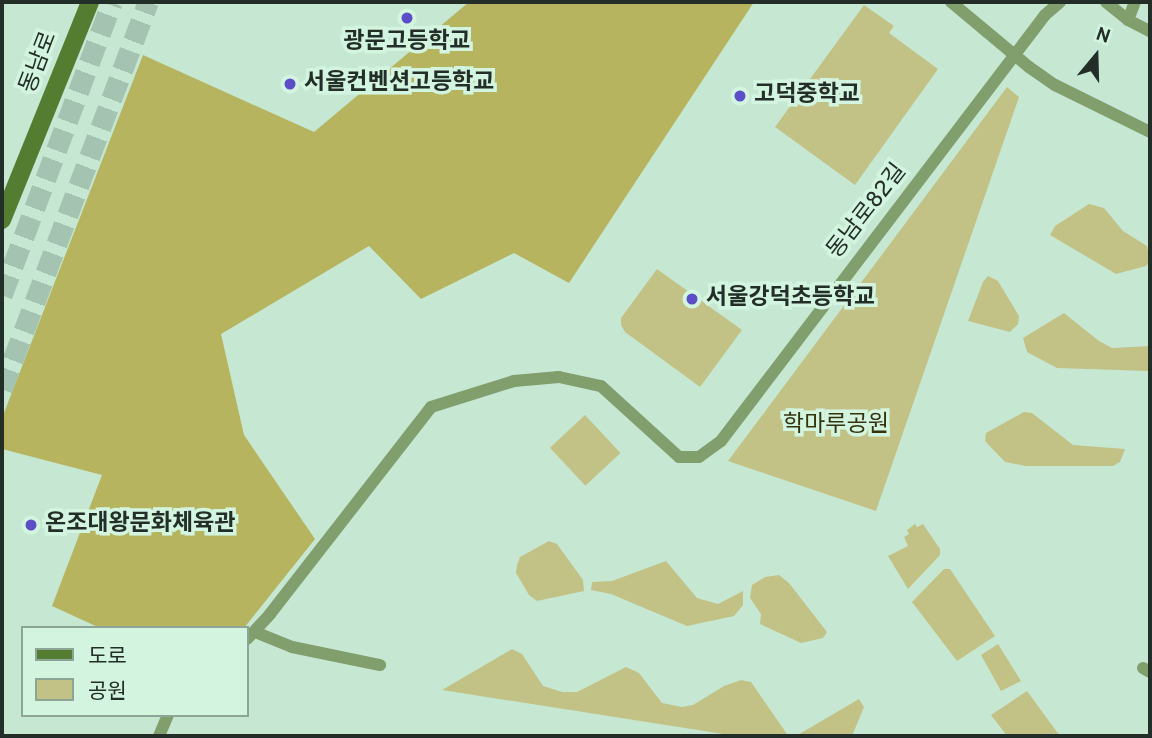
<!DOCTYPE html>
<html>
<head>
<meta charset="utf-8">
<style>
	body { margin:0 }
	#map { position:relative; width:1152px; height:738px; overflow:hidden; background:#c6e8d3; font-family:Overpass,"Noto Sans KR",sans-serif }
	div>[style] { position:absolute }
	.green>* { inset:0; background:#c2c286; transform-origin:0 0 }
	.forest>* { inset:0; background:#b6b45f }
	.highway-tunnel>* { height:21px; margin-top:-10.5px; transform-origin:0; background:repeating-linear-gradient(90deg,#a5c3b1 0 21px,transparent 0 31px) }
	.street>* { height:12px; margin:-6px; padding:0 6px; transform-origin:6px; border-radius:6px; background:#819e6d }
	.secondary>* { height:18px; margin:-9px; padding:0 9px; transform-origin:9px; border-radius:9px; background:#547d32 }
	.dots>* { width:19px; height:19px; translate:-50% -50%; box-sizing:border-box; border:4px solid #d3f5e0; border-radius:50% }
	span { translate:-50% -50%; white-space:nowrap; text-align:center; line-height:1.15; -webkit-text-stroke:7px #d3f5e0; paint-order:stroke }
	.poi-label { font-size:23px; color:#222e27; font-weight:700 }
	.left { translate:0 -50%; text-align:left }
	.street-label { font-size:23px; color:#222e27 }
	.park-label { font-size:23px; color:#34330e }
	.frame { position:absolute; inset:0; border:4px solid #222e27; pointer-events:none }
	.legend { position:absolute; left:21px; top:626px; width:228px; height:91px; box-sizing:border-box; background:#d3f5e0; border:2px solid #8ca596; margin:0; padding:9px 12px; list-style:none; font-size:21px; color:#222e27 }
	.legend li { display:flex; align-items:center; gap:14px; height:35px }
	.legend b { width:35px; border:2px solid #8ca596 }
	.north { position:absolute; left:1061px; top:21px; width:70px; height:70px; -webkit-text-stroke:5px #d3f5e0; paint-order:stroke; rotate:19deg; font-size:19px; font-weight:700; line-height:28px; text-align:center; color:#222e27 }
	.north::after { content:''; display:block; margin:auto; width:24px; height:32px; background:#222e27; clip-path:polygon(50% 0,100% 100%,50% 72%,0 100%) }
</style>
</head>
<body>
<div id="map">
	<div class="green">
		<div style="clip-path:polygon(864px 5px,894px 26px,889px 33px,938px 69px,855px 185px,775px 127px)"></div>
		<div style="clip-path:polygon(1007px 87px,1019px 97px,876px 511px,728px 461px)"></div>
		<div style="clip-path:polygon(1089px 204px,1104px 208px,1123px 231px,1147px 246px,1150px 261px,1146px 266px,1116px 274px,1050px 235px,1055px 226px)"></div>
		<div style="clip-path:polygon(657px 269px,742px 330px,700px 387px,625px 332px,621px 325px,621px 318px)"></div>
		<div style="clip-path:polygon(988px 276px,998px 281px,1019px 316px,1018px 324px,1010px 332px,968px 321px,983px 282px)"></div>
		<div style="clip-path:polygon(1064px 313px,1099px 341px,1112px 348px,1150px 346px,1148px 371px,1057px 368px,1027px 352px,1023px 338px)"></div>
		<div style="clip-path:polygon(1024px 412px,1032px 413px,1073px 445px,1125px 449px,1120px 462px,1113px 466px,1026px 466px,1005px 462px,985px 441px,986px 433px)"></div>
		<div style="left:585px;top:415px;width:52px;height:48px;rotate:47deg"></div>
		<div style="clip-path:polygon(915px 524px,917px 527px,923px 524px,940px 549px,940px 555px,908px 589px,888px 556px,908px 546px,904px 537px,909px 534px,907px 530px)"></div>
		<div style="clip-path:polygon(549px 541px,557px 544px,583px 580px,584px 591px,537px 601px,529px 595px,516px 573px,517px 565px,520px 557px)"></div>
		<div style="clip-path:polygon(666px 561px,697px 598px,718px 604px,743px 591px,743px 605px,734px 616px,687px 626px,611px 594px,591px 590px,592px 582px,612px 581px)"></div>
		<div style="clip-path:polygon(944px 569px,950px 569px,995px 636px,957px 661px,912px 602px)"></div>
		<div style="clip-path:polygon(779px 575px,789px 583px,827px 632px,823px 638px,801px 643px,760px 624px,761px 614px,750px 598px,752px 585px,765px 577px)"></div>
		<div style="clip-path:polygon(998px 644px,1021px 681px,1001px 691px,981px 655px)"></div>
		<div style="clip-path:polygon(512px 649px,522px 654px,543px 686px,562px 692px,577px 692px,626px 667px,639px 673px,662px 703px,682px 707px,693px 705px,724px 686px,741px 680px,751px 682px,787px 734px,736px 736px,442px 690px)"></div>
		<div style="clip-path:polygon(1027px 691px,1060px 736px,1007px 736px,991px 715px)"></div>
		<div style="clip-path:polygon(859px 699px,864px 707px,852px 736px,796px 736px)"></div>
	</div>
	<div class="forest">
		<div style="clip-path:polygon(469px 2px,754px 2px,569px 283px,514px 253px,421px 299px,369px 246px,221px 334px,244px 435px,315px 539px,244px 628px,100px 628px,52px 606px,102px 475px,2px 449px,2px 418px,143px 55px,314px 132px)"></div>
	</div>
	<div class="highway-tunnel">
		<div style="left:2px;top:295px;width:313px;rotate:-69.4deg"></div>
		<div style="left:2px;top:389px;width:414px;rotate:-69.3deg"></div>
	</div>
	<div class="street">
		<div style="left:951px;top:2px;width:102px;rotate:39.8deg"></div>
		<div style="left:1029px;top:67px;width:32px;rotate:35deg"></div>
		<div style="left:1055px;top:85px;width:106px;rotate:26.3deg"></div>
		<div style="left:1106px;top:2px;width:28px;rotate:39deg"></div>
		<div style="left:1128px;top:20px;width:25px;rotate:27deg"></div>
		<div style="left:1128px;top:20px;width:19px;rotate:-69deg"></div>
		<div style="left:255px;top:632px;width:40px;rotate:22deg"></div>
		<div style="left:292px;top:647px;width:90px;rotate:11.6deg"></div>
		<div style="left:247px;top:639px;width:34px;rotate:-47deg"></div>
		<div style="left:270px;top:614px;width:262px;rotate:-52.1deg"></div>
		<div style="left:431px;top:407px;width:87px;rotate:-17.4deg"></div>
		<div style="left:514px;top:381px;width:45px;rotate:-5.1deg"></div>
		<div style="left:559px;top:377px;width:43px;rotate:12.1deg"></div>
		<div style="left:601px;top:386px;width:105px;rotate:42.3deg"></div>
		<div style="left:679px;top:457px;width:20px"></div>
		<div style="left:699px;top:457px;width:27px;rotate:-36deg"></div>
		<div style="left:721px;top:441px;width:535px;rotate:-52.74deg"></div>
		<div style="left:1045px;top:15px;width:20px;rotate:-41deg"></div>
		<div style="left:1143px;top:668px;width:8px;rotate:30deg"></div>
		<div style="left:159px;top:736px;width:23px;rotate:-67deg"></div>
	</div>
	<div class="secondary">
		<div style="left:2px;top:220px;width:235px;rotate:-68deg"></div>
	</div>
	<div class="dots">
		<div style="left:407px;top:18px;background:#5c4ec7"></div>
		<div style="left:290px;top:84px;background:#5c4ec7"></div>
		<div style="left:740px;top:96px;background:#5c4ec7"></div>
		<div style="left:692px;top:299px;background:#5c4ec7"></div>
		<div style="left:31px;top:525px;background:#5c4ec7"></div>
	</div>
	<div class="poi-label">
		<span style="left:407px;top:43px">광문고등학교</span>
		<span class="left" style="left:304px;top:84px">서울컨벤션고등학교</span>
		<span class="left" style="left:754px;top:96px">고덕중학교</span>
		<span class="left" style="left:706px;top:299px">서울강덕초등학교</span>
		<span class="left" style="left:45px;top:525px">온조대왕문화체육관</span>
	</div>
	<div class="street-label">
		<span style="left:40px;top:63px;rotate:-69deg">동남로</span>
		<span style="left:868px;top:212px;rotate:-52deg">동남로82길</span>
	</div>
	<div class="park-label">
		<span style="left:836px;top:426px">학마루공원</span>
	</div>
	<div class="frame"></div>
	<ul class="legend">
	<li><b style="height:9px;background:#547d32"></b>도로</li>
	<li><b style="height:19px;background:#c2c286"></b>공원</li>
	</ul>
	<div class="north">N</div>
</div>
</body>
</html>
